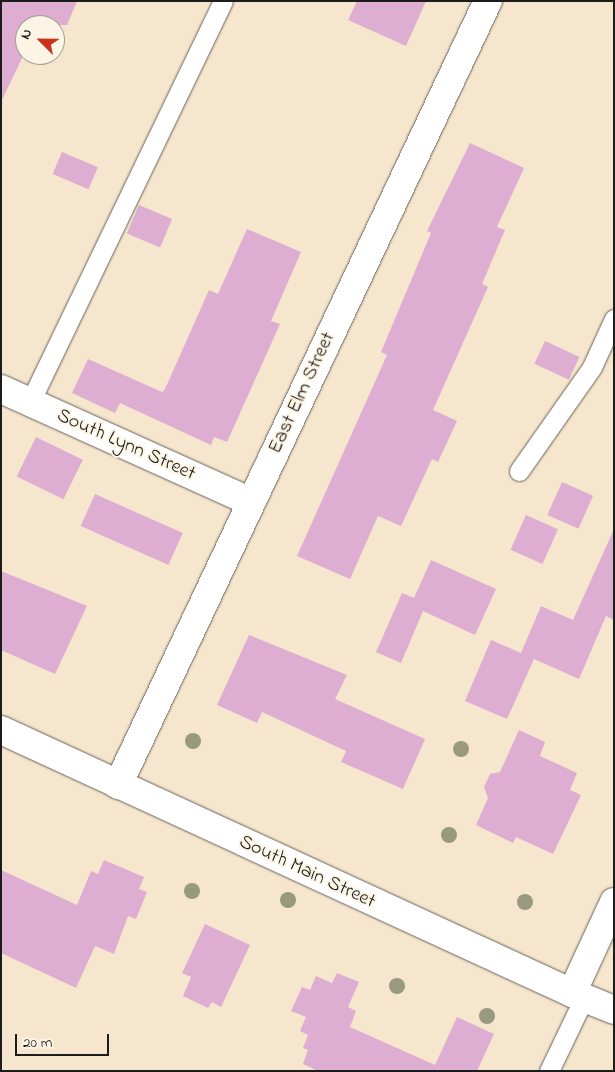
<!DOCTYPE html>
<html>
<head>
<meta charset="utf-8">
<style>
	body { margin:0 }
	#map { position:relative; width:615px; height:1072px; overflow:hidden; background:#f6e6cd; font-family:"Indie Flower",sans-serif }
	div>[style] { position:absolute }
	.building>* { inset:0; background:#ddaed2; transform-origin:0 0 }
	.roads { filter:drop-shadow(0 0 1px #68635a) drop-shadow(0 0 1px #68635a) }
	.lane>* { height:19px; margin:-9.5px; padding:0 9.5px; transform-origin:9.5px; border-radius:9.5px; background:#fff }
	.street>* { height:28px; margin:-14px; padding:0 14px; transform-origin:14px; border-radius:14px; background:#fff }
	.secondary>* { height:28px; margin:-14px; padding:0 14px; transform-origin:14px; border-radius:14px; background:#fff }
	.trees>* { width:16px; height:16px; margin:-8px; border-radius:50%; background:#99997d }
	span { translate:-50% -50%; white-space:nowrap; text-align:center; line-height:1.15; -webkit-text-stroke:4px #fcf5e5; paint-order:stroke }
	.street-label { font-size:20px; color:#1c1c1c }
	.frame { position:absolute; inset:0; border:2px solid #1c1c1c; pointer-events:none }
	.north { position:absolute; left:15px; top:15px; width:50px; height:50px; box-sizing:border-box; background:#fcf5e5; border:1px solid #a29e95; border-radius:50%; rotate:293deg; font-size:14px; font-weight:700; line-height:20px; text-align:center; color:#1c1c1c }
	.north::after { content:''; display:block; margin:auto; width:18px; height:22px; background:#c8321e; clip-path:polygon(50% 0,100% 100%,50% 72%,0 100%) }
	.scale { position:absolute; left:15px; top:1034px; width:94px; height:22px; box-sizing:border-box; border:2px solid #1c1c1c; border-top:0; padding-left:6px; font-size:15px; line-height:18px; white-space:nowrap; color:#1c1c1c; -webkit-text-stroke:4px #fcf5e5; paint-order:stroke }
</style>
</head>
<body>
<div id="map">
	<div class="building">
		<div style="clip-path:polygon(1px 1px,77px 1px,67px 25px,25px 25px,25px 52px,1px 102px)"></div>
		<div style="clip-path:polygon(357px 1px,426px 1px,406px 46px,348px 20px)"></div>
		<div style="clip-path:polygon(470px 143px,524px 168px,497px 227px,505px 230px,482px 284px,488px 287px,433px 410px,457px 421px,438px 462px,432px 459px,401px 526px,378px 516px,350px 579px,297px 556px,387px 355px,381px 352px,431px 233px,427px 231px)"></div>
		<div style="left:62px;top:152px;width:39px;height:24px;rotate:23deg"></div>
		<div style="left:139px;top:205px;width:36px;height:31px;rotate:23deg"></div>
		<div style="clip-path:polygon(247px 229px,301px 252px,271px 321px,280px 324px,227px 442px,214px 437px,211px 445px,120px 403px,115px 413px,72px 393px,88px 359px,162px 392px,165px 389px,209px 290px,218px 294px)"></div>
		<div style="left:545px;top:341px;width:38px;height:25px;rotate:25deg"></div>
		<div style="left:36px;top:437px;width:52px;height:44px;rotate:26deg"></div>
		<div style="left:562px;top:482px;width:34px;height:36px;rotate:24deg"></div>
		<div style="left:95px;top:494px;width:96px;height:35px;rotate:24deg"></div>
		<div style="left:526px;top:515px;width:35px;height:38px;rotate:24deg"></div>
		<div style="clip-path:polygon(614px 529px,614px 620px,606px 616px,579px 679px,534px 659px,507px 719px,465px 701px,491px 640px,521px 653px,541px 606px,573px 620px)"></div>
		<div style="clip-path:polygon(431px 560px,496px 589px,475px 635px,423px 611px,401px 663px,376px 652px,402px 593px,414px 598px)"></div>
		<div style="clip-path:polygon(1px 571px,87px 606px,55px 674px,1px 650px)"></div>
		<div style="clip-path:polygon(249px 635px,347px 675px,335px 699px,425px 739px,403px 789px,341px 762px,346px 751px,262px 712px,257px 723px,217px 705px)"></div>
		<div style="clip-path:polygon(519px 730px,545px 742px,540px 756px,577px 773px,570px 790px,581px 795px,553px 854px,516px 837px,513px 843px,476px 825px,488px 798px,484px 787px,490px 774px,500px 772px)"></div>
		<div style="clip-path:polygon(104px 860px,144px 877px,139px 889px,147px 892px,136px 919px,128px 916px,114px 954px,95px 946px,76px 988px,1px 953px,1px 870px,77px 905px,91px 871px,98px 874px)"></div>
		<div style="clip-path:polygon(205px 924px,250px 945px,221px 1007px,212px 1002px,208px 1008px,183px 996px,191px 977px,182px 973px)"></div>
		<div style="clip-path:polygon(337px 973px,359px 982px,348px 1007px,356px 1011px,350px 1027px,435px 1065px,457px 1017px,494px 1034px,477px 1071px,318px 1071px,303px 1064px,308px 1050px,303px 1048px,308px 1035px,300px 1031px,306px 1017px,291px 1011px,302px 987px,310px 990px,316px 976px,332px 983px)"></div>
	</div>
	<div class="roads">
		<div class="lane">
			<div style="left:30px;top:402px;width:445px;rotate:-64.3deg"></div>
			<div style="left:519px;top:471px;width:127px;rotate:-54.9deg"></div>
			<div style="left:592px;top:367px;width:53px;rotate:-65.4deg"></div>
			<div style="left:549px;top:1071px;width:81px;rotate:-64.4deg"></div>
		</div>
		<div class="street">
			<div style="left:1px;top:389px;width:274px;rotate:24.3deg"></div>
			<div style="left:1px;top:730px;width:629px;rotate:24.73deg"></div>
			<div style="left:118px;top:785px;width:867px;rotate:-64.74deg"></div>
		</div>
		<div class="secondary">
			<div style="left:614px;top:902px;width:100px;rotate:114.8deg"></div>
			<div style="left:572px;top:993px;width:45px;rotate:22deg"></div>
		</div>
	</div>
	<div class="trees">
		<div style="left:193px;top:741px"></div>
		<div style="left:461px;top:749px"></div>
		<div style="left:449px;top:835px"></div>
		<div style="left:192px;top:891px"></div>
		<div style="left:288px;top:900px"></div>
		<div style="left:525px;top:902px"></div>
		<div style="left:397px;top:986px"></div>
		<div style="left:487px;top:1016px"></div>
	</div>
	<div class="street-label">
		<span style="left:302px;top:393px;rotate:-65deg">East Elm Street</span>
		<span style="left:126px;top:445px;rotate:24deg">South Lynn Street</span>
		<span style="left:307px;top:872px;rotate:25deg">South Main Street</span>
	</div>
	<div class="frame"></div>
	<div class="north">N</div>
	<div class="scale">20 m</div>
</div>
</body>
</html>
